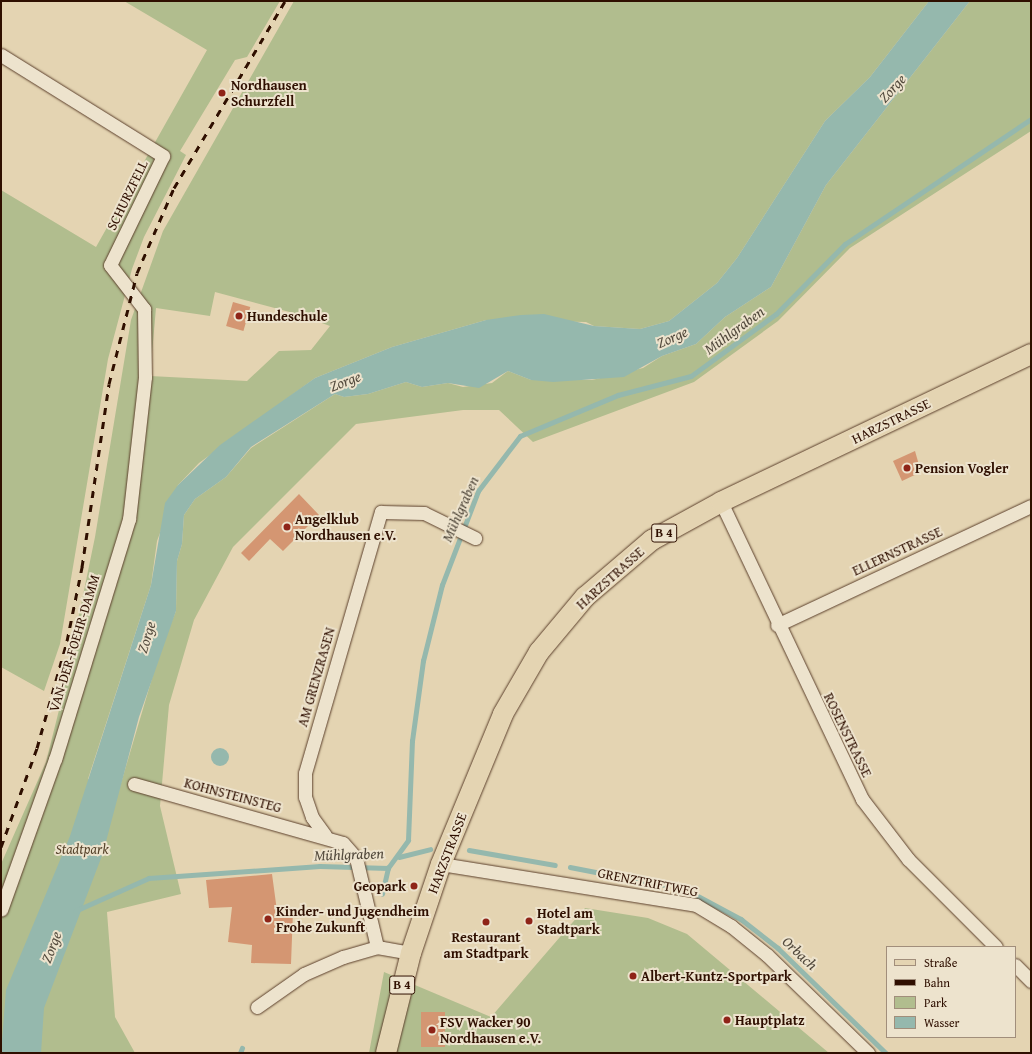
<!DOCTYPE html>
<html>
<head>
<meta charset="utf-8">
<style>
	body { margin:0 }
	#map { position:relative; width:1032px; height:1054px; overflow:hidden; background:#e4d4b2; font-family:"Gentium Book Plus",serif }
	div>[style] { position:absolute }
	.green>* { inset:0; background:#b1bd8e }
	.water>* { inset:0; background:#95b8ad }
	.round { border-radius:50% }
	.stream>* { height:4.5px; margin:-2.25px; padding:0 2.25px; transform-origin:2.25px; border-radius:2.25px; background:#95b8ad }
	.building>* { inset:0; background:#d49672; transform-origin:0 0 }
	.roads { filter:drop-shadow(0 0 1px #5c402c) drop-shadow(0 0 1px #5c402c) }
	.street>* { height:13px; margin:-6.5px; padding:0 6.5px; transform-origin:6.5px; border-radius:6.5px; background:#ede3cd }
	.primary>* { height:20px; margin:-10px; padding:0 10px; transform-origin:10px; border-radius:10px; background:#e4d4b2 }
	.rail>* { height:3px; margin-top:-1.5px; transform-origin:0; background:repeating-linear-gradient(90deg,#2f0f00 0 7px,transparent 0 14px) }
	.dots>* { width:11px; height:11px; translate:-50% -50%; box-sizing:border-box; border:2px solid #ede3cd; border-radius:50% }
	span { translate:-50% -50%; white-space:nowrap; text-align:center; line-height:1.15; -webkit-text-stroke:4px #ede3cd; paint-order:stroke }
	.shield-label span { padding:1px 3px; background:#ede3cd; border:1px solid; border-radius:3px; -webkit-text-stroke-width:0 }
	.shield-label { font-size:13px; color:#2f0f00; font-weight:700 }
	.poi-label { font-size:14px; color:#2f0f00; font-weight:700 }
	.left { translate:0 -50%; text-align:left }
	.right { translate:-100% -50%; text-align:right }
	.street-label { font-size:14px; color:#2f0f00 }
	.park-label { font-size:14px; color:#56432b; font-style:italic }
	.water-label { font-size:15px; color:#534a3d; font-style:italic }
	.frame { position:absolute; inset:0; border:2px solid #2f0f00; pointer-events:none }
	.legend { position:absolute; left:886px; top:946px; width:130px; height:92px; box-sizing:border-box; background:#ede3cd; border:1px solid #a18e7b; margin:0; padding:5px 7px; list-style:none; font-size:12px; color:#2f0f00 }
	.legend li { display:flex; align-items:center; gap:8px; height:20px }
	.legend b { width:20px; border:1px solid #a18e7b }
</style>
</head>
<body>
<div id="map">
	<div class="green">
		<div style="clip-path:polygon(124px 1px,280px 1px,247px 57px,235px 60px,180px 151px,186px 155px,144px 237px,132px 269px,108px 359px,60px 644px,44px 691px,1px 667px,1px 190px,96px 247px,207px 50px)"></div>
		<div style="clip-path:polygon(evenodd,294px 1px,929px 1px,870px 77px,825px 121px,737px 258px,717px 283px,669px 321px,640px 329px,594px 326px,586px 322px,486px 320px,392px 347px,315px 378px,199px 463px,178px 485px,157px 541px,151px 585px,88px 779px,119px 790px,161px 648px,176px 611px,177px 561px,182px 544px,184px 515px,195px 499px,226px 477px,251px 448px,335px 394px,344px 397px,368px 394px,406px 382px,422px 387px,448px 383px,463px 387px,492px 383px,508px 371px,531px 380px,592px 380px,643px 368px,662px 356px,696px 344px,725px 317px,771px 287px,826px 185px,970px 1px,1031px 1px,1031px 131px,850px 248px,778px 321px,694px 382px,533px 442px,499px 410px,463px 410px,356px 424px,233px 547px,194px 620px,169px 705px,160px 806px,181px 894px,107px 912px,115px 1017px,135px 1053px,1px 1053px,1px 864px,46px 762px,61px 702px,95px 537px,131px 320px,163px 231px,294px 1px,215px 292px,297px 314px,330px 326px,311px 350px,279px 351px,247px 381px,150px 376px,156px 308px,210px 316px,215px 292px)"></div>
		<div style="clip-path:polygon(585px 908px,648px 918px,687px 934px,829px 1053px,369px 1053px,384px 972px,491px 1017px)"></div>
	</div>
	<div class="water">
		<div style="clip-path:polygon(929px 1px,970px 1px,826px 185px,771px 287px,725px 317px,696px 344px,662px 356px,624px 377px,553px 382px,531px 380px,508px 371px,479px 388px,448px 383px,422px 387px,406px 382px,368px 394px,344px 397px,335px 394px,251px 447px,226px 477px,195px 499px,184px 515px,182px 544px,177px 561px,176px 611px,139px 717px,103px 853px,44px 1008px,41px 1053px,1px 1053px,6px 990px,70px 836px,151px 585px,165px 503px,178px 485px,220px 445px,315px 378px,392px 347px,486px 320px,521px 315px,544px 314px,594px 326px,640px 329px,669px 321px,717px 283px,737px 258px,825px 121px,870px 77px)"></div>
		<div class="round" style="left:211px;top:748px;width:18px;height:18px"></div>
	</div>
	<div class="stream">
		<div style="left:469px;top:850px;width:87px;rotate:9.9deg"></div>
		<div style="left:399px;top:857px;width:32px;rotate:-14deg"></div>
		<div style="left:570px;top:867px;width:73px;rotate:11deg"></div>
		<div style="left:661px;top:884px;width:4px;rotate:14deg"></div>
		<div style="left:685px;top:889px;width:64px;rotate:28.2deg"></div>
		<div style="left:741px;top:919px;width:47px;rotate:38.1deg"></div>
		<div style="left:778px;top:948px;width:151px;rotate:44.2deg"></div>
		<div style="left:382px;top:894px;width:27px;rotate:-77deg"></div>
		<div style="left:75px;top:911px;width:81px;rotate:-24deg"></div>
		<div style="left:149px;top:878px;width:171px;rotate:-4deg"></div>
		<div style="left:320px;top:866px;width:68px;rotate:1.7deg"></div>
		<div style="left:388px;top:868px;width:34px;rotate:-54deg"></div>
		<div style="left:408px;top:840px;width:99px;rotate:-87.7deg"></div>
		<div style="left:412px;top:741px;width:81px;rotate:-82.2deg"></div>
		<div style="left:423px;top:661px;width:78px;rotate:-76deg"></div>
		<div style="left:442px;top:585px;width:101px;rotate:-69deg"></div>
		<div style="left:478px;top:491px;width:69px;rotate:-52.6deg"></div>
		<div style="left:520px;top:436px;width:106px;rotate:-22.7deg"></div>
		<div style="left:618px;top:395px;width:75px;rotate:-14.6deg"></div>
		<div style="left:691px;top:376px;width:105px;rotate:-36.1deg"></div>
		<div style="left:776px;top:314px;width:98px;rotate:-45.4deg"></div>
		<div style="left:845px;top:244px;width:224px;rotate:-33.9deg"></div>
		<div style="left:240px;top:1053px;width:5px;rotate:-68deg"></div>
	</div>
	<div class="building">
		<div style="left:233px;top:302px;width:18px;height:25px;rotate:16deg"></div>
		<div style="clip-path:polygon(915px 451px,921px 472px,902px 481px,893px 461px)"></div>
		<div style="clip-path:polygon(299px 494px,319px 515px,283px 551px,270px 539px,249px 561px,241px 553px)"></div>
		<div style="clip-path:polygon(272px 874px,277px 911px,293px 911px,291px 964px,251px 963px,252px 945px,228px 942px,232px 907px,209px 908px,206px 880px)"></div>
		<div style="left:421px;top:1012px;width:24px;height:35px"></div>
	</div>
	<div class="roads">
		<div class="street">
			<div style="left:1px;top:55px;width:191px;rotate:31.9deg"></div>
			<div style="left:163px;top:156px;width:121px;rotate:115.9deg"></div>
			<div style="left:110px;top:265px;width:56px;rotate:52.3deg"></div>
			<div style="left:144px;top:309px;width:68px;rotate:89.2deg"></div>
			<div style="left:145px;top:377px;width:143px;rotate:96.4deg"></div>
			<div style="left:129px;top:519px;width:251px;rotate:107.1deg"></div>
			<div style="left:55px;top:759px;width:160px;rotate:109.7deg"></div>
			<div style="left:721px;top:502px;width:329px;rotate:64.6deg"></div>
			<div style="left:862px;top:799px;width:76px;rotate:52.5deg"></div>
			<div style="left:908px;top:859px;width:124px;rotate:45deg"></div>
			<div style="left:777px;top:625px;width:280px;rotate:-25.1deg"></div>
			<div style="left:134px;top:784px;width:217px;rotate:15.8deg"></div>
			<div style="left:343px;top:843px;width:20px;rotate:49deg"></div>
			<div style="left:356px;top:858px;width:91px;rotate:76.7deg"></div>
			<div style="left:325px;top:835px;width:22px;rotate:-126deg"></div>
			<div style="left:312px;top:817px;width:21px;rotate:-109deg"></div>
			<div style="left:305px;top:797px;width:24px;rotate:-90deg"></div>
			<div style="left:305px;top:773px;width:272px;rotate:-73.8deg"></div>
			<div style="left:381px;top:512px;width:43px;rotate:1.3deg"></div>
			<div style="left:424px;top:513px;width:57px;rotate:26.1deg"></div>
			<div style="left:441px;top:864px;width:258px;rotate:9.1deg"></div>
			<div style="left:696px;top:905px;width:41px;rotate:31deg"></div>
			<div style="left:731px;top:926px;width:46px;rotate:38.9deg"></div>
			<div style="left:767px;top:955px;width:141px;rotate:44.1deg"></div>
			<div style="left:1015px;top:965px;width:23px;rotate:45deg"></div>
			<div style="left:257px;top:1007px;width:57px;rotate:-35.1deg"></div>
			<div style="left:304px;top:974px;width:43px;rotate:-23.6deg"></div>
			<div style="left:343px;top:957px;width:35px;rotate:-16deg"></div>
			<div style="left:377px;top:947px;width:35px;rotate:10deg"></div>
		</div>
		<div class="primary">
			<div style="left:386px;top:1053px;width:103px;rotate:-76deg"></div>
			<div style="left:411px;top:953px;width:94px;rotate:-71.4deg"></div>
			<div style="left:441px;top:864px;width:162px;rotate:-67.5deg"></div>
			<div style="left:503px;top:714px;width:72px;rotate:-59.9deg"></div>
			<div style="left:539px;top:652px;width:72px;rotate:-50.1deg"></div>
			<div style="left:585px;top:597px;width:88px;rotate:-40.4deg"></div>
			<div style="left:652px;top:540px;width:79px;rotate:-28.8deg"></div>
			<div style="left:721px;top:502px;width:344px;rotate:-25.5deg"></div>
		</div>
	</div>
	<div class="rail">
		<div style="left:1px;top:847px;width:105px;rotate:-70deg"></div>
		<div style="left:37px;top:748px;width:111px;rotate:-74.3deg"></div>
		<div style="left:67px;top:641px;width:76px;rotate:-78.5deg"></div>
		<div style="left:82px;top:567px;width:185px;rotate:-81.6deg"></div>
		<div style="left:109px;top:384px;width:114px;rotate:-75.8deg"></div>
		<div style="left:137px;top:273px;width:93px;rotate:-66.5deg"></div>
		<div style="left:174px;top:188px;width:217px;rotate:-59.3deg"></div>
	</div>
	<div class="dots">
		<div style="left:222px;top:93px;background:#8f2418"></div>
		<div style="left:239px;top:316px;background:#8f2418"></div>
		<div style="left:907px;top:468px;background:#8f2418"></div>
		<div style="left:287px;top:527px;background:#8f2418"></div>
		<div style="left:414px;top:886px;background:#8f2418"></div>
		<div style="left:268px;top:919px;background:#8f2418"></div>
		<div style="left:529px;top:921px;background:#8f2418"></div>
		<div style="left:486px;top:922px;background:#8f2418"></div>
		<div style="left:633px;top:976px;background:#8f2418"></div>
		<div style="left:727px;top:1020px;background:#8f2418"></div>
		<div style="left:432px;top:1030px;background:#8f2418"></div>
	</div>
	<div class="shield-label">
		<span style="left:664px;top:533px">B 4</span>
		<span style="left:402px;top:985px">B 4</span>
	</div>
	<div class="poi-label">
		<span class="left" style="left:231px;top:93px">Nordhausen<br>Schurzfell</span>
		<span class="left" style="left:247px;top:316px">Hundeschule</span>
		<span class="left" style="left:915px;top:468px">Pension Vogler</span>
		<span class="left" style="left:295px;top:527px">Angelklub<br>Nordhausen e.V.</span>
		<span class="right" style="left:406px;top:886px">Geopark</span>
		<span class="left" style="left:276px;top:919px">Kinder- und Jugendheim<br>Frohe Zukunft</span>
		<span class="left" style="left:537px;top:921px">Hotel am<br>Stadtpark</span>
		<span style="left:486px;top:945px">Restaurant<br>am Stadtpark</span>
		<span class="left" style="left:641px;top:976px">Albert-Kuntz-Sportpark</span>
		<span class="left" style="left:735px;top:1020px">Hauptplatz</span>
		<span class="left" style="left:440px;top:1030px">FSV Wacker 90<br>Nordhausen e.V.</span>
	</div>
	<div class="street-label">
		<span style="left:127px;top:195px;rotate:-64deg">SCHURZFELL</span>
		<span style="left:891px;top:421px;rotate:-26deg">HARZSTRASSE</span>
		<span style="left:897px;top:551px;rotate:-25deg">ELLERNSTRASSE</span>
		<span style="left:610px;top:578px;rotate:-42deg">HARZSTRASSE</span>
		<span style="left:74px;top:643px;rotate:-73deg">VAN-DER-FOEHR-DAMM</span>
		<span style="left:316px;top:677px;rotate:-74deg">AM GRENZRASEN</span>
		<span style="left:848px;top:735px;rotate:64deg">ROSENSTRASSE</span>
		<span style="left:233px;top:795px;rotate:15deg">KOHNSTEINSTEG</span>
		<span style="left:447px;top:853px;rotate:-69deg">HARZSTRASSE</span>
		<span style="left:648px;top:882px;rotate:11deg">GRENZTRIFTWEG</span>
	</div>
	<div class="park-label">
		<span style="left:82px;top:849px">Stadtpark</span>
	</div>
	<div class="water-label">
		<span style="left:892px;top:88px;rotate:-48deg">Zorge</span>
		<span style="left:734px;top:330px;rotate:-36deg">Mühlgraben</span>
		<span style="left:672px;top:337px;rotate:-24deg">Zorge</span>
		<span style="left:345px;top:381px;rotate:-21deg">Zorge</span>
		<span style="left:460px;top:509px;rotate:-66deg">Mühlgraben</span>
		<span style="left:146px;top:637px;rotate:-73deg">Zorge</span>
		<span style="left:349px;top:854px;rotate:-2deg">Mühlgraben</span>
		<span style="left:51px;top:947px;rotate:-69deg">Zorge</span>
		<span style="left:800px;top:953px;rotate:43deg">Orbach</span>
	</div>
	<div class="frame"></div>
	<ul class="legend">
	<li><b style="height:5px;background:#e4d4b2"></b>Straße</li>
	<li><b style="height:5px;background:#2f0f00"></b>Bahn</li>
	<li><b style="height:11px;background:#b1bd8e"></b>Park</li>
	<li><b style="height:11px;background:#95b8ad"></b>Wasser</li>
	</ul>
</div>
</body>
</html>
